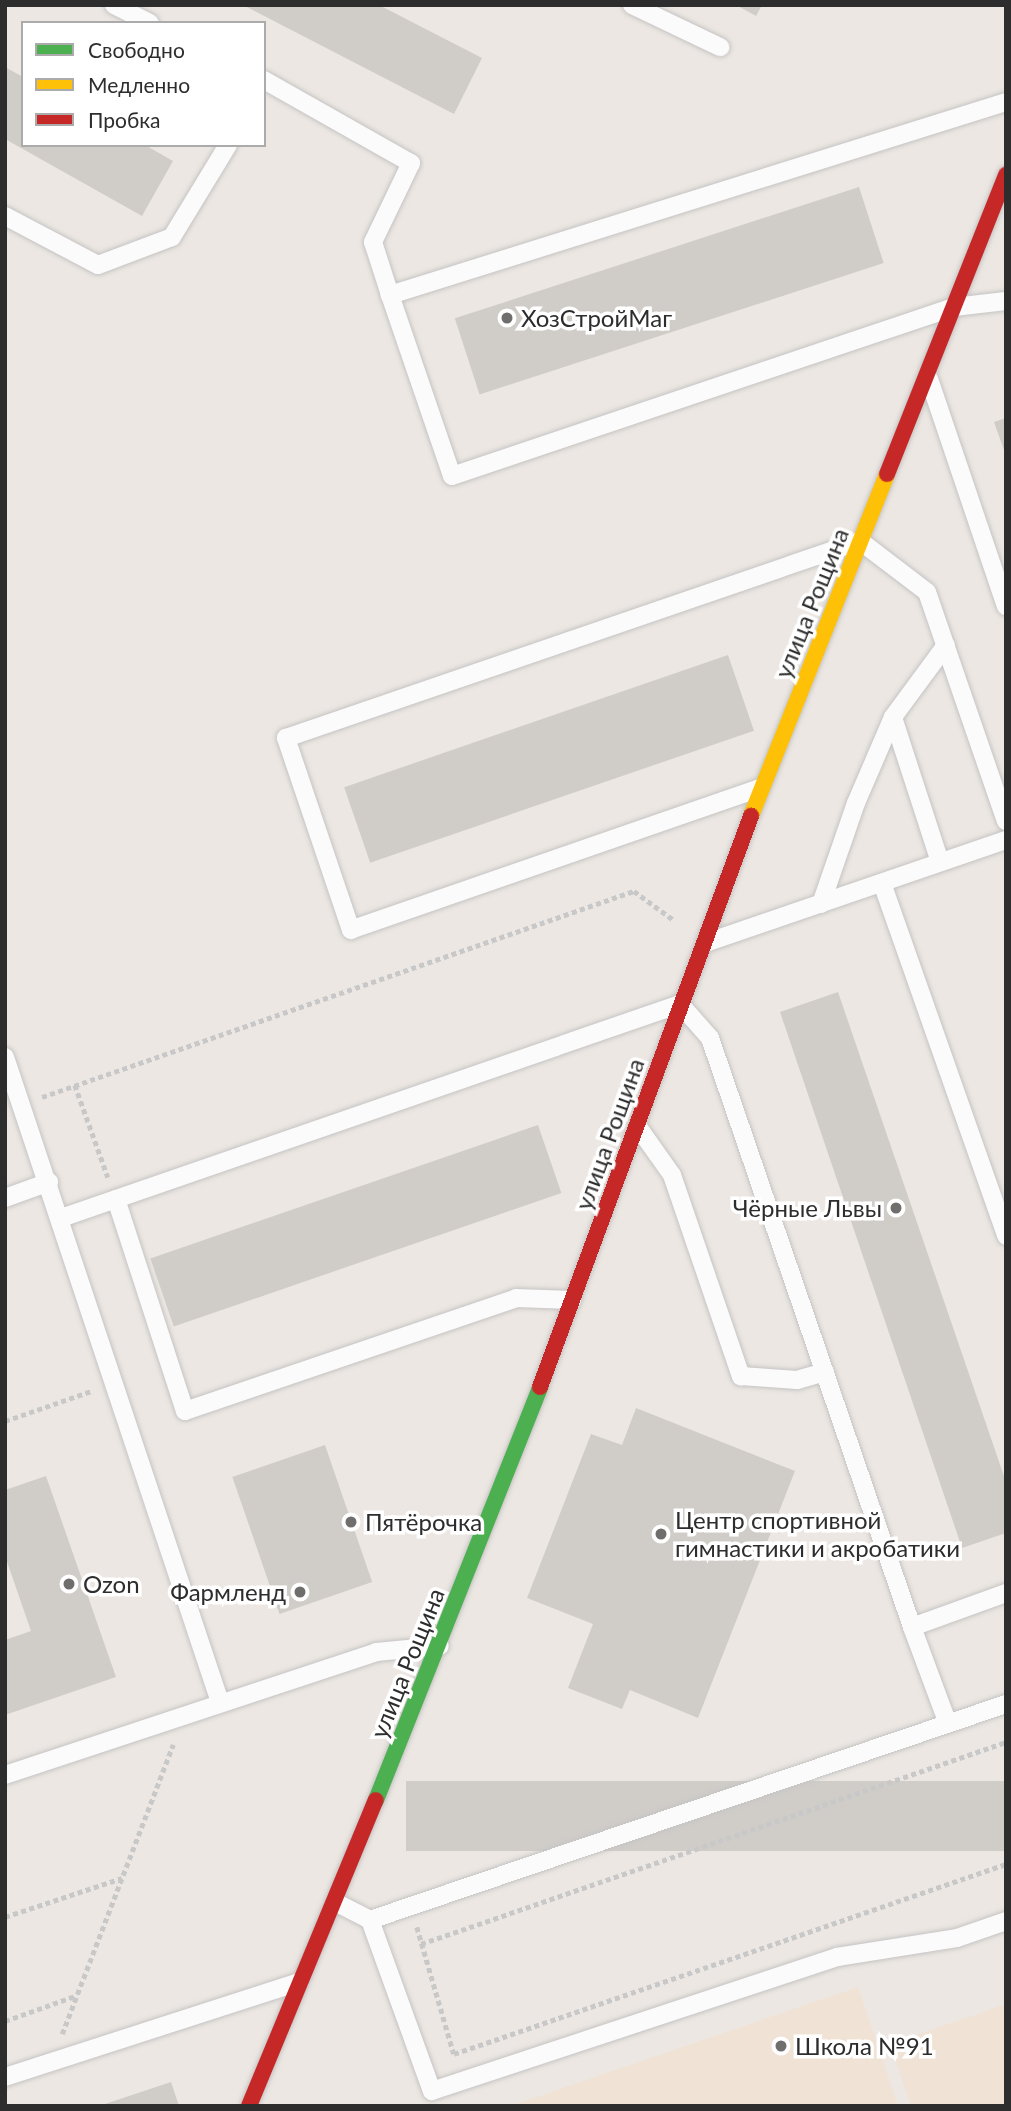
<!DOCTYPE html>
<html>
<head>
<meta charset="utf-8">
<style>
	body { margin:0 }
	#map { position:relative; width:1011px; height:2111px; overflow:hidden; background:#ece7e2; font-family:Lato,sans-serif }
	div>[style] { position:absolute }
	.education>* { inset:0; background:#f0e3d6 }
	.building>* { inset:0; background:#d0cdc9; transform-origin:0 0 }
	.path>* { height:4.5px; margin-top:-2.25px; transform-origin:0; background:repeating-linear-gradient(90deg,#c8c8c8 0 5px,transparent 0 8.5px) }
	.roads { filter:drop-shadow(0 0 2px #c5c4c4) drop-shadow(0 0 2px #c5c4c4) }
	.lane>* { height:18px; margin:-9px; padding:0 9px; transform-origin:9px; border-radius:9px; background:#fcfbfb }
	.fast>* { height:16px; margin:-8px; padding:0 8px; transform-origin:8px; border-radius:8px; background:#4caf50 }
	.slow>* { height:16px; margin:-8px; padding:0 8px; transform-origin:8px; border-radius:8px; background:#ffc107 }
	.jam>* { height:16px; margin:-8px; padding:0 8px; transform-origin:8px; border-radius:8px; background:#c62828 }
	.dots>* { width:19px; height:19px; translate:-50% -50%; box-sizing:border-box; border:4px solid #fff; border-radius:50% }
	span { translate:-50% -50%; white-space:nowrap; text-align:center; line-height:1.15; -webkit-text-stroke:7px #fff; paint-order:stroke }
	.poi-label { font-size:24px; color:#2d2d2d }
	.left { translate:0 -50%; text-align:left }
	.right { translate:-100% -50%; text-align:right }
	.street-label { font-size:24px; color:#2d2d2d }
	.frame { position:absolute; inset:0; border:7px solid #2d2d2d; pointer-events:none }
	.legend { position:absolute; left:21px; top:21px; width:245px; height:126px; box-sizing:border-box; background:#fff; border:2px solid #ababab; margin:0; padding:9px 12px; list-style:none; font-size:21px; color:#2d2d2d }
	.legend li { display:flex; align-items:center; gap:14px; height:35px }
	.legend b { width:35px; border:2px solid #ababab }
</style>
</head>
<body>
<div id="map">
	<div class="education">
		<div style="clip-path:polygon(858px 1987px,898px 2106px,510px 2106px)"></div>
		<div style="clip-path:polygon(1006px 2004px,1006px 2106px,911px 2106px,890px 2044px)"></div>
	</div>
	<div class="building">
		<div style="clip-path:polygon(243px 5px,379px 5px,482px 58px,454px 114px)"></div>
		<div style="clip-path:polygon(736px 5px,762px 5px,756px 16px)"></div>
		<div style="clip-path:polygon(5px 67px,23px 77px,23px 145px,145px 145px,173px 161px,142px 216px,5px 139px)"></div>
		<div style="left:859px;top:187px;width:80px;height:425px;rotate:72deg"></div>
		<div style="clip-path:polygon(1006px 418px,1006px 453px,1005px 453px,994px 422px)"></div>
		<div style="left:728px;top:655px;width:80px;height:406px;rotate:71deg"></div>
		<div style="clip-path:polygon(838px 992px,1006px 1482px,1006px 1533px,962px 1548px,780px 1012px)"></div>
		<div style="left:538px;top:1125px;width:72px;height:410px;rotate:71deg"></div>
		<div style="clip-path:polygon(636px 1408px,795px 1471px,698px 1718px,630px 1690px,622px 1709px,568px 1688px,593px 1624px,527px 1598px,591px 1434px,622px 1445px)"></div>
		<div style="left:325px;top:1445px;width:145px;height:98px;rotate:71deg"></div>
		<div style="clip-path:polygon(46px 1476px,116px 1677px,5px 1715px,5px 1640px,31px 1631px,5px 1556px,5px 1490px)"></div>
		<div style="left:1006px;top:1781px;width:70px;height:600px;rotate:90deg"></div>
		<div style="clip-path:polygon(171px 2082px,179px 2106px,102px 2106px,102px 2105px)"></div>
	</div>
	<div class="path">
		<div style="left:75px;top:1085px;width:98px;rotate:70.3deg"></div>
		<div style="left:42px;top:1097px;width:627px;rotate:-19.19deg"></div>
		<div style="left:634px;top:891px;width:51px;rotate:36.2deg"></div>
		<div style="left:5px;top:1421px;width:91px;rotate:-19.2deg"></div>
		<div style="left:5px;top:1917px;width:123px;rotate:-18.4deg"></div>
		<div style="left:417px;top:1927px;width:132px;rotate:73.8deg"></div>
		<div style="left:454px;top:2054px;width:584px;rotate:-18.99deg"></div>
		<div style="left:421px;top:1944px;width:619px;rotate:-19.05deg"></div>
		<div style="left:5px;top:2021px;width:74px;rotate:-19.7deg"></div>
		<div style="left:62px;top:2034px;width:310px;rotate:-69deg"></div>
	</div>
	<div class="roads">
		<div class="lane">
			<div style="left:114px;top:5px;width:40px;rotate:26.6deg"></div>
			<div style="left:632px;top:5px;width:98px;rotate:25.5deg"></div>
			<div style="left:264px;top:80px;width:169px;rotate:29.5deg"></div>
			<div style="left:411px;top:163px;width:88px;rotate:115.7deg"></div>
			<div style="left:373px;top:242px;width:56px;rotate:72.2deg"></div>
			<div style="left:1006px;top:102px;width:646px;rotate:162.6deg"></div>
			<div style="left:390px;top:295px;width:191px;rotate:71.1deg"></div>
			<div style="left:452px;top:476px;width:530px;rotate:-18.61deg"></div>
			<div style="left:954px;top:307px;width:52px;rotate:-6.6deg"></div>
			<div style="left:5px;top:216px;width:105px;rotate:27.8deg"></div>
			<div style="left:98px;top:265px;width:79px;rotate:-20.7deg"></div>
			<div style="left:172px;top:237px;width:108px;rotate:-58.7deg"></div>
			<div style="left:929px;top:379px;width:240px;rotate:71.3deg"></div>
			<div style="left:760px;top:788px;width:433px;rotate:160.9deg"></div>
			<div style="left:351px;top:930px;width:203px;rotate:-108.7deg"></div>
			<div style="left:286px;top:738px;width:607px;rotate:-18.94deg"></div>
			<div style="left:860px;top:541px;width:84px;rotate:37.3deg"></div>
			<div style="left:927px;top:592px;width:242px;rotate:71deg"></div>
			<div style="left:940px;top:862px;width:152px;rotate:-108deg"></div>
			<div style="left:893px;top:717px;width:89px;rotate:-53.6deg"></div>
			<div style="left:882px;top:883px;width:374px;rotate:70.6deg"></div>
			<div style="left:821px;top:904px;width:107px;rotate:-70.9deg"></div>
			<div style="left:856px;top:803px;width:94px;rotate:-66.7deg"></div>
			<div style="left:708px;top:942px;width:315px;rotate:-18.9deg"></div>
			<div style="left:5px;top:1057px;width:680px;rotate:71.57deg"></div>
			<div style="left:638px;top:1127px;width:59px;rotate:54.7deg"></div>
			<div style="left:672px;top:1175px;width:213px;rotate:71.1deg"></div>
			<div style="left:741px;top:1376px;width:56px;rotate:4.1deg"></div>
			<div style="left:797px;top:1380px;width:29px;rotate:-16deg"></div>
			<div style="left:5px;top:1198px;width:47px;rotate:-20deg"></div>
			<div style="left:116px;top:1199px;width:223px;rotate:72deg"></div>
			<div style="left:185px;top:1411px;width:350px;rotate:-18.8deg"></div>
			<div style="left:516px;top:1298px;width:56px;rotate:2deg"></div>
			<div style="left:61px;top:1218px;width:655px;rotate:-19.07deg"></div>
			<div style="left:680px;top:1004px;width:45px;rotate:48.6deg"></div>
			<div style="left:710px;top:1038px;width:623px;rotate:71.07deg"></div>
			<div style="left:912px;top:1627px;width:100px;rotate:-19.9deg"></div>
			<div style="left:912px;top:1627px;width:103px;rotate:69.6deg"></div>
			<div style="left:5px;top:1775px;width:391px;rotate:-18.3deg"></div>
			<div style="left:376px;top:1652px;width:64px;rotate:-5.4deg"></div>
			<div style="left:335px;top:1902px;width:39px;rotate:27deg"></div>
			<div style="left:370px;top:1920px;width:182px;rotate:70.1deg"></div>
			<div style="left:432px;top:2091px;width:427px;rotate:-18.3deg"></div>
			<div style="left:837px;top:1957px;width:121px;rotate:-9deg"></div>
			<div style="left:957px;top:1938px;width:52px;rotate:-19.1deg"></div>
			<div style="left:370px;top:1920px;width:672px;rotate:-18.76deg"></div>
			<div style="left:5px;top:2077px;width:309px;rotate:-17.9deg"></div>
		</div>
		<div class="fast">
			<div style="left:376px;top:1800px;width:444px;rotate:-68.3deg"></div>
		</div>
		<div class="slow">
			<div style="left:751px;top:816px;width:368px;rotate:-68.3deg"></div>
		</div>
		<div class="jam">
			<div style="left:887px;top:474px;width:322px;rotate:-68.3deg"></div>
			<div style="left:540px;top:1387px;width:609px;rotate:-69.72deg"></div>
			<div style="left:249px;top:2106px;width:331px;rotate:-67.5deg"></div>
		</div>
	</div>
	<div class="dots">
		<div style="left:507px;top:318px;background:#706e6c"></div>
		<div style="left:896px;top:1208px;background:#706e6c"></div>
		<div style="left:351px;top:1522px;background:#706e6c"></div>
		<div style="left:661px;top:1534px;background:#706e6c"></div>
		<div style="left:69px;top:1584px;background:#706e6c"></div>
		<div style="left:300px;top:1592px;background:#706e6c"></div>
		<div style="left:781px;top:2046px;background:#706e6c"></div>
	</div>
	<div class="poi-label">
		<span class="left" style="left:521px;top:318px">ХозСтройМаг</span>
		<span class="right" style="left:882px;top:1208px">Чёрные Львы</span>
		<span class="left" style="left:675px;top:1534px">Центр спортивной<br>гимнастики и акробатики</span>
		<span class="left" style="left:365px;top:1522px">Пятёрочка</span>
		<span class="left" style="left:83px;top:1584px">Ozon</span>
		<span class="right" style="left:286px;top:1592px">Фармленд</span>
		<span class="left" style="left:795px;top:2046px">Школа №91</span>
	</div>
	<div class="street-label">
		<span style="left:811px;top:603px;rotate:-68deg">улица Рощина</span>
		<span style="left:609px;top:1134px;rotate:-70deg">улица Рощина</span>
		<span style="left:407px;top:1663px;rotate:-68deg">улица Рощина</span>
	</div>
	<div class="frame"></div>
	<ul class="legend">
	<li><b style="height:9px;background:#4caf50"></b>Свободно</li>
	<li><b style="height:9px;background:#ffc107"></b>Медленно</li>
	<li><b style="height:9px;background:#c62828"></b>Пробка</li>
	</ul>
</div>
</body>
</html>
